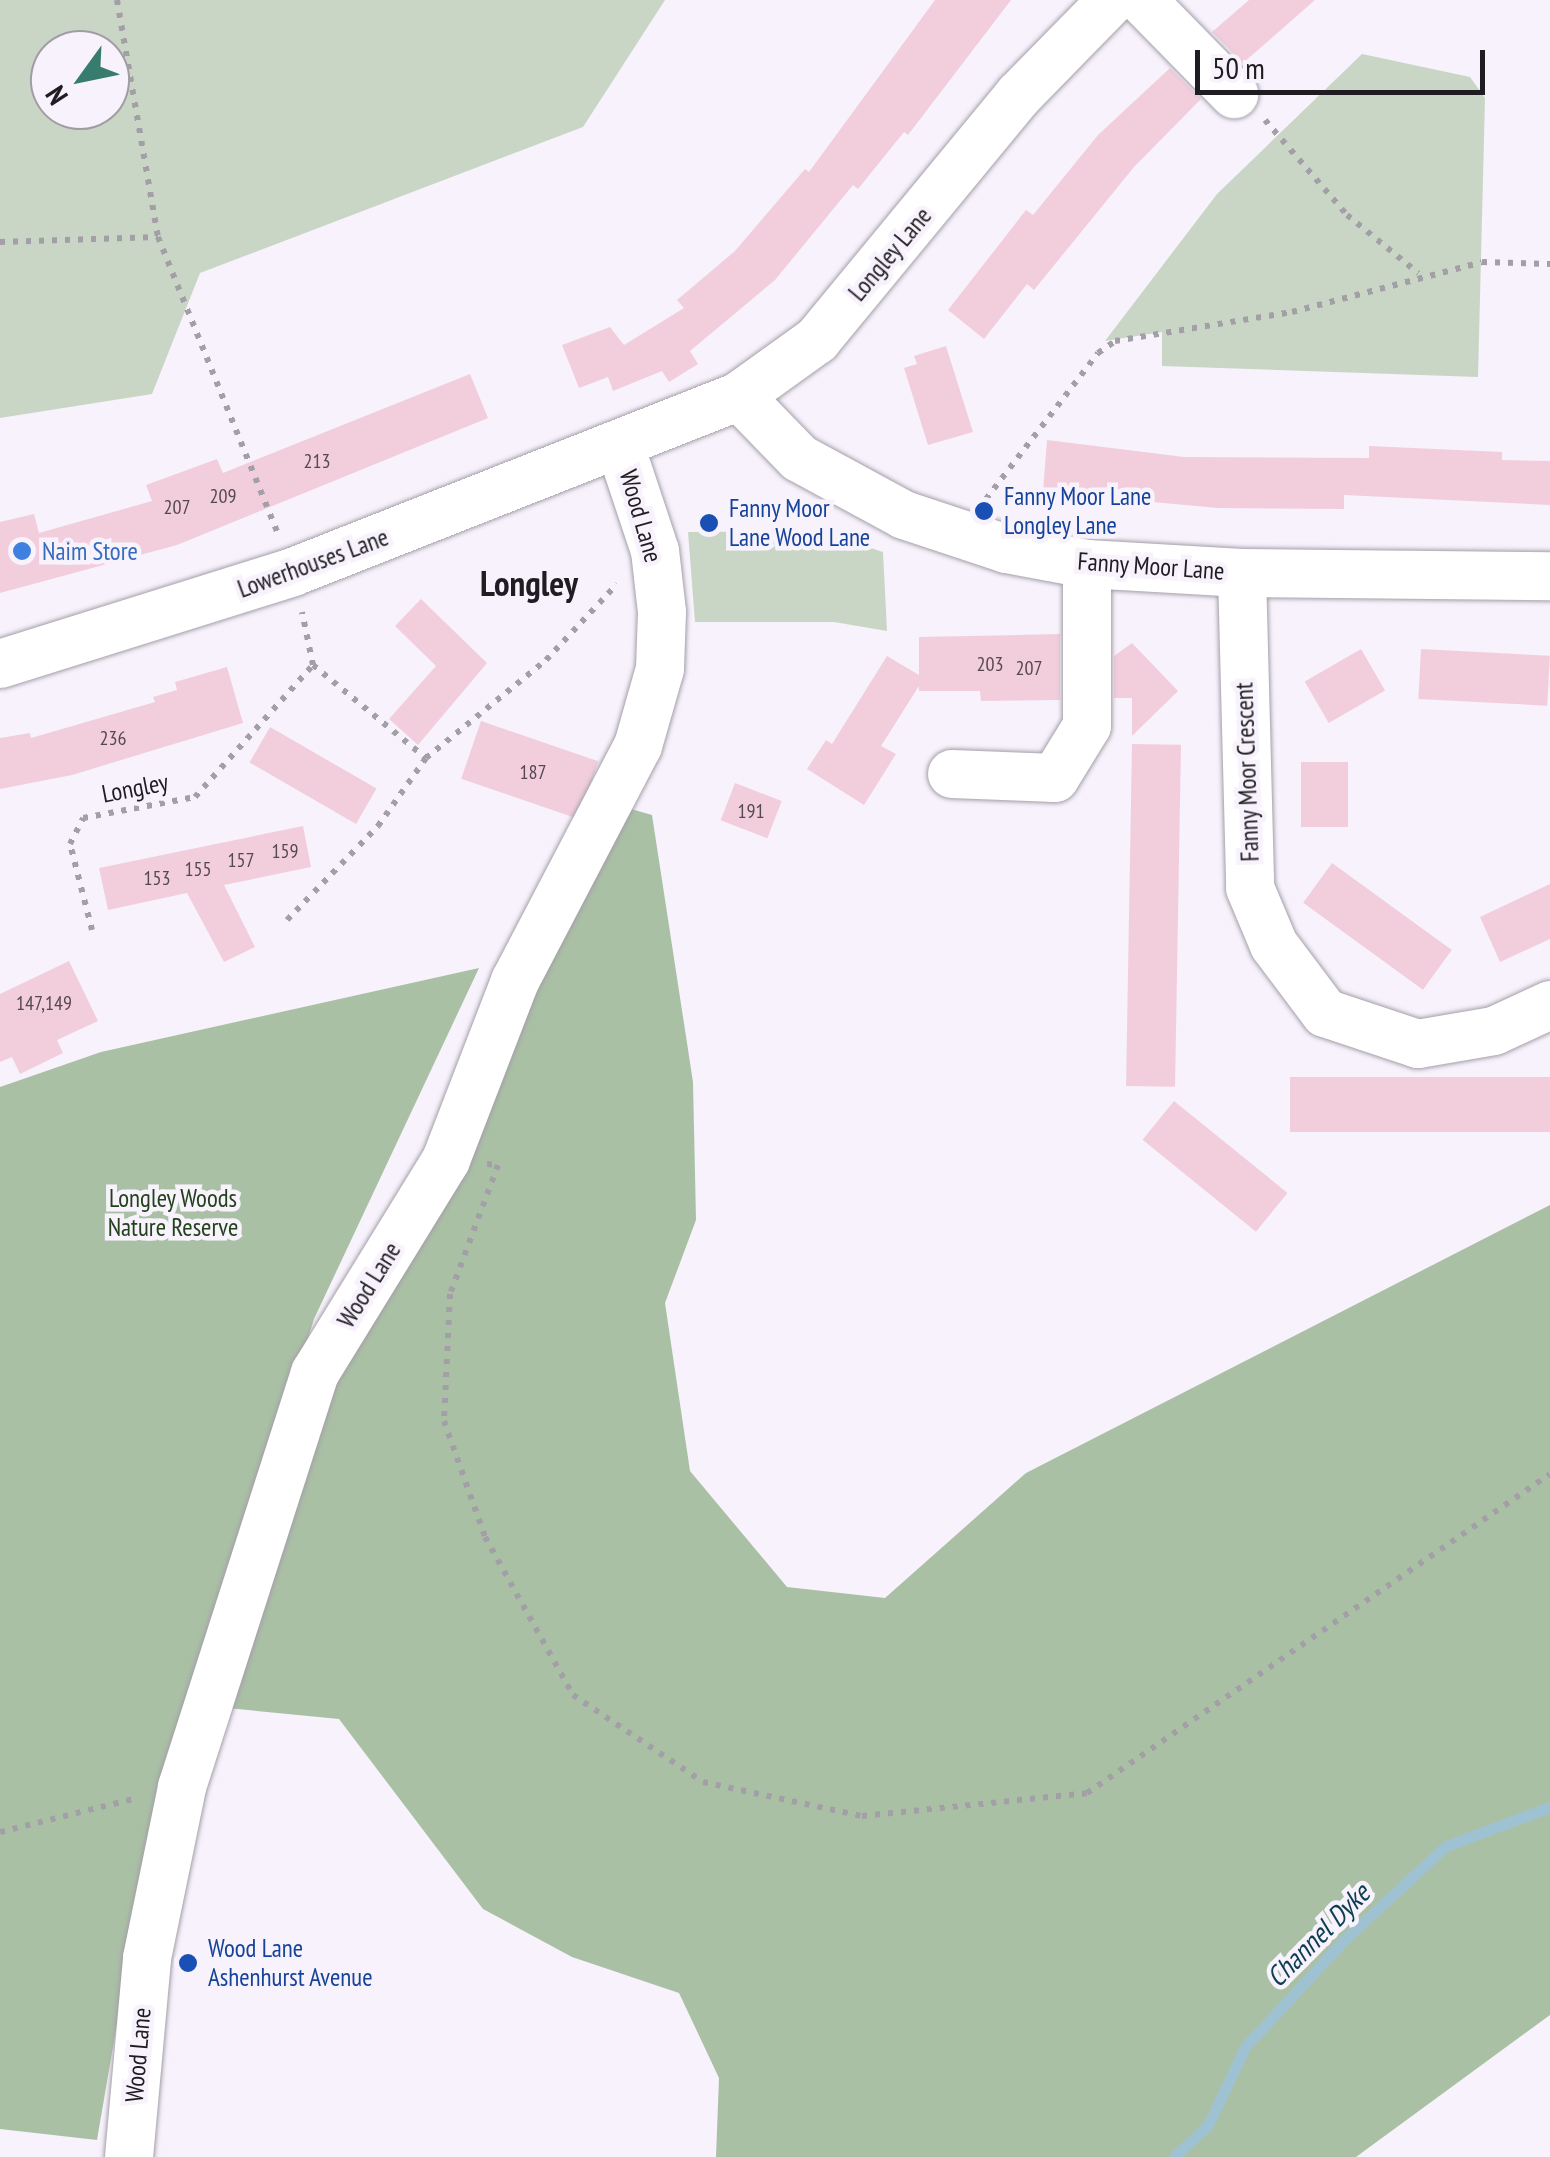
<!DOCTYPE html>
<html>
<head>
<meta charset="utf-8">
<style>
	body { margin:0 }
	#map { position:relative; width:1550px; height:2157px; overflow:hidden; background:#f7f2fc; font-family:"PT Sans Narrow",sans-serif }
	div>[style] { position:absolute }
	.green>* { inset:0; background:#c9d6c5 }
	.forest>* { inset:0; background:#aac0a5 }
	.stream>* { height:11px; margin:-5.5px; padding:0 5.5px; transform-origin:5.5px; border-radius:5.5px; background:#9fc2d3 }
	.building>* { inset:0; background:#f2cedd; transform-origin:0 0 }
	.path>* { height:6px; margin-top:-3px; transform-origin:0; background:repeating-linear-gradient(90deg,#a39fa7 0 5px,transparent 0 13px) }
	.roads { filter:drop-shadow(0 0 2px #a49fa8) drop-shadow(0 0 2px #a49fa8) }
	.minor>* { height:48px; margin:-24px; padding:0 24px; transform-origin:24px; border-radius:24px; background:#fff }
	.dots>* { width:28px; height:28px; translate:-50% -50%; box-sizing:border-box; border:5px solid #f7f2fc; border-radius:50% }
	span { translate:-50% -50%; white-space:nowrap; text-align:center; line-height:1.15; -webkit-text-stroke:9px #f7f2fc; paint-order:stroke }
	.number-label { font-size:20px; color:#544950 }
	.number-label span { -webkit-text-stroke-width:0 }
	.street-label { font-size:25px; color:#1f1d21 }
	.transit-label { font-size:25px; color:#164399 }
	.left { translate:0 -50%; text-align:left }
	.shop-label { font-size:25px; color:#366cbe }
	.park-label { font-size:25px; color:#23421b }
	.water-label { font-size:28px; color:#0c3d50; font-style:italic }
	.district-label { font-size:35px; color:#1f1d21; font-weight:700 }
	.north { position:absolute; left:30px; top:30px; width:100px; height:100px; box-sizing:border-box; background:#f7f2fc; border:2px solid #a19da4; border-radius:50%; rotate:237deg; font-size:28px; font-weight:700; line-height:40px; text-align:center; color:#1f1d21 }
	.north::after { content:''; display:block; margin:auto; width:35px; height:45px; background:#387c70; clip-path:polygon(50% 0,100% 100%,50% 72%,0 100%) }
	.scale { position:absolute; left:1195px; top:50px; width:290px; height:45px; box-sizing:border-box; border:5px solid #1f1d21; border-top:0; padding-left:12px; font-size:30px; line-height:35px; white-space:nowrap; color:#1f1d21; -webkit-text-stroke:8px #f7f2fc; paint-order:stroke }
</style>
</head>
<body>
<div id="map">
	<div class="green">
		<div style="clip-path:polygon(evenodd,0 0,665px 0,583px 127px,200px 273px,152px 394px,0 418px,0 0,50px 50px,110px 50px,110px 110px,50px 110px,50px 50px)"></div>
		<div style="clip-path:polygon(1362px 54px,1470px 77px,1485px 98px,1478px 377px,1162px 366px,1162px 332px,1105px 341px,1217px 194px)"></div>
		<div style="clip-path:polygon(819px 531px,883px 552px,887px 631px,834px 622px,695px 622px,688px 532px)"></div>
	</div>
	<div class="forest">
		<div style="clip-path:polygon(603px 801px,652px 815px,693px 1082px,696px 1220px,665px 1303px,690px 1471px,787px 1587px,885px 1598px,1026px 1473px,1550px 1205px,1550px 2015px,1356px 2157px,716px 2157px,719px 2078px,679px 1993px,572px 1957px,483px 1909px,339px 1719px,227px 1708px,337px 1355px)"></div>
		<div style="clip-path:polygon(479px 968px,314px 1319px,203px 1675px,131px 1942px,97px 2140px,0 2129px,0 1087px,101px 1052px)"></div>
	</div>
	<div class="stream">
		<div style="left:1174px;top:2157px;width:47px;rotate:-43.3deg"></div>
		<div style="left:1208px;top:2125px;width:86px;rotate:-64.6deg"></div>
		<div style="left:1245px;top:2047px;width:144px;rotate:-47.2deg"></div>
		<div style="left:1343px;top:1941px;width:140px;rotate:-42.7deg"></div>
		<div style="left:1446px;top:1846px;width:111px;rotate:-20.6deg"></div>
	</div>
	<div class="building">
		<div style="clip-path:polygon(935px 0,1011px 0,908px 135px,904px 132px,858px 189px,853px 185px,775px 280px,690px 351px,698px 364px,669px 382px,662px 371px,613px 391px,608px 377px,579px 388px,562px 345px,610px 327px,624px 345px,684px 308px,677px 300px,735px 251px,805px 169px,809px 172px)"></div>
		<div style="clip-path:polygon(1249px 0,1315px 0,1243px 63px,1212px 32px)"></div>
		<div style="clip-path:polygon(1170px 68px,1201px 99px,1134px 167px,1034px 290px,1027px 284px,984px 339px,948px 310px,1026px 210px,1033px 215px,1098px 135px)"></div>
		<div style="clip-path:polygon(946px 346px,973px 432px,928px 445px,904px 368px,917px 364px,914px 356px)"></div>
		<div style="clip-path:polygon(470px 374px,488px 418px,177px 545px,0 593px,0 522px,34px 514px,39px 533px,152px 501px,146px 485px,217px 459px,223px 473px)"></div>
		<div style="clip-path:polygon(1047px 440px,1184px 457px,1369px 458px,1369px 446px,1502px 452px,1502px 460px,1550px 461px,1550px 505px,1344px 495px,1344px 509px,1218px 508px,1076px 495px,1043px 491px)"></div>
		<div style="clip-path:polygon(421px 599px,487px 663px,418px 745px,389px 719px,436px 666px,395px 626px)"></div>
		<div style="clip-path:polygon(1060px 634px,1060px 700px,981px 701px,980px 691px,919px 691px,919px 686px,881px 746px,896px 754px,864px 805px,807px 769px,826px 740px,832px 744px,887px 656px,919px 675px,919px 637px)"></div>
		<div style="clip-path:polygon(1132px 643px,1178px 691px,1132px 736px,1132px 698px,1114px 698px,1114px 656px)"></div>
		<div style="left:1361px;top:649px;width:48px;height:65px;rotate:60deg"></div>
		<div style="left:1421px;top:649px;width:129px;height:50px;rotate:3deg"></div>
		<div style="clip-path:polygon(227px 667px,243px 723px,72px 775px,0 789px,0 738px,30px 733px,31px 738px,155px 702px,153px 697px,177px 690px,175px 682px)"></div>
		<div style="left:481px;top:721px;width:124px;height:61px;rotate:19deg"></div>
		<div style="left:270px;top:727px;width:123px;height:41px;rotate:30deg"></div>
		<div style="left:1132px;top:744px;width:49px;height:342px;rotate:1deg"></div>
		<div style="left:1301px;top:762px;width:47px;height:65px"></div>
		<div style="left:735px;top:783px;width:50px;height:40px;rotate:21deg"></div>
		<div style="clip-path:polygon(303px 826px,311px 867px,224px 885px,255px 947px,224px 962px,187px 893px,108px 910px,99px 868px)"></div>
		<div style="left:1332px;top:863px;width:148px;height:49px;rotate:36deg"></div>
		<div style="clip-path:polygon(1550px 884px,1550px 939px,1500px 962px,1480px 917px)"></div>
		<div style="clip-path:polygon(69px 961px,98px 1021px,57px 1040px,63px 1053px,20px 1074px,12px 1057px,0 1062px,0 994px)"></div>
		<div style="left:1550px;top:1077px;width:55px;height:260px;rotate:90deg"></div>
		<div style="left:1174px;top:1101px;width:146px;height:50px;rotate:39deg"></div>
	</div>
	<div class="path">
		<div style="left:117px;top:0;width:241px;rotate:80.2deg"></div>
		<div style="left:158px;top:237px;width:320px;rotate:68deg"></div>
		<div style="left:1265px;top:120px;width:125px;rotate:49.2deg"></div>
		<div style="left:1347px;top:215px;width:92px;rotate:39.2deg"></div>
		<div style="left:0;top:242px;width:158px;rotate:-1.8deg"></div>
		<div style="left:986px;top:499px;width:184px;rotate:-52.5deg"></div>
		<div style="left:1098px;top:353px;width:21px;rotate:-35deg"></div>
		<div style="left:1115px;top:341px;width:179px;rotate:-9.3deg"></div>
		<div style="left:1292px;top:312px;width:196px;rotate:-14.7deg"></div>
		<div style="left:1482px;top:262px;width:68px;rotate:1.7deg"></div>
		<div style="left:313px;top:665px;width:146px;rotate:39.5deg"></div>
		<div style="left:287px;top:920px;width:131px;rotate:-45.9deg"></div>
		<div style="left:378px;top:826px;width:83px;rotate:-54.8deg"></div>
		<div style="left:426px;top:758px;width:155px;rotate:-39.2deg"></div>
		<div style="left:546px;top:660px;width:104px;rotate:-46.9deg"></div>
		<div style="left:92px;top:930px;width:89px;rotate:-104.3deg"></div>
		<div style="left:70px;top:844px;width:29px;rotate:-63deg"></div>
		<div style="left:83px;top:818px;width:114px;rotate:-10.6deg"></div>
		<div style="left:195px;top:797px;width:177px;rotate:-48.2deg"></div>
		<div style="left:313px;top:665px;width:54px;rotate:-101.7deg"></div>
		<div style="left:487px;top:1164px;width:11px;rotate:5deg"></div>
		<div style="left:498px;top:1165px;width:138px;rotate:110.4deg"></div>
		<div style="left:450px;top:1294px;width:127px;rotate:92.7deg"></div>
		<div style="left:444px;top:1421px;width:123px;rotate:70.5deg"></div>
		<div style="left:485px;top:1537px;width:181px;rotate:60.9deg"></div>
		<div style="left:573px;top:1695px;width:156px;rotate:33.8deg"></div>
		<div style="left:703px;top:1782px;width:163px;rotate:12.1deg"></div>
		<div style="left:862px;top:1816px;width:226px;rotate:-5.8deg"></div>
		<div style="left:1087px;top:1793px;width:562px;rotate:-34.57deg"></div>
		<div style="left:0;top:1832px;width:141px;rotate:-13.9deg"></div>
	</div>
	<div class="roads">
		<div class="minor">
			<div style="left:1142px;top:0;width:132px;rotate:45.6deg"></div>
			<div style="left:739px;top:396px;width:86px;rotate:45.9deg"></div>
			<div style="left:799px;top:458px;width:119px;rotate:28.5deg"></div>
			<div style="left:904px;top:515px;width:108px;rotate:18.4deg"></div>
			<div style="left:1006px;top:549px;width:82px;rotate:10.5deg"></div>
			<div style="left:1087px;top:564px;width:155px;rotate:3.3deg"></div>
			<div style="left:1242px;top:573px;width:308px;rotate:0.6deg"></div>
			<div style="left:1242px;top:573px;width:315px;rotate:88.5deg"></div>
			<div style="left:1250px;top:888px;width:62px;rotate:67.2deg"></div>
			<div style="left:1274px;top:945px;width:85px;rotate:53.1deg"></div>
			<div style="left:1325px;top:1013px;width:98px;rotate:18.4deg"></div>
			<div style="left:1418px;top:1044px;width:77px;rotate:-9.7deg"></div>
			<div style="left:1494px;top:1031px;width:62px;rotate:-24.9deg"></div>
			<div style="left:0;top:664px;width:307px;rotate:-17.4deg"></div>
			<div style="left:293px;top:572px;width:479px;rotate:-21.5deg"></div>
			<div style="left:739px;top:396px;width:96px;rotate:-35.7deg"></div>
			<div style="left:817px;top:340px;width:318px;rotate:-50.5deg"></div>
			<div style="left:1019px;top:95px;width:133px;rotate:-45.6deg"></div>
			<div style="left:952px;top:774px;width:103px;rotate:2.2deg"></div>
			<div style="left:1055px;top:778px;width:61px;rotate:-58.4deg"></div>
			<div style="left:1087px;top:726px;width:162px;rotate:-90deg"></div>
			<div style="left:129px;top:2157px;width:200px;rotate:-84.8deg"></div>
			<div style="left:147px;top:1958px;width:175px;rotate:-78.4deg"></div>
			<div style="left:182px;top:1787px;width:435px;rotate:-72.2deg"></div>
			<div style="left:315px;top:1373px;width:250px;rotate:-58.4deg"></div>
			<div style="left:446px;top:1160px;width:192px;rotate:-68.9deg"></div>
			<div style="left:515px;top:981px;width:265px;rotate:-62.4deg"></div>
			<div style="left:638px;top:746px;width:80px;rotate:-74.1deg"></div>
			<div style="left:660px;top:669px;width:57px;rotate:-88deg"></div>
			<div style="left:662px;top:612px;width:61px;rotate:-96.5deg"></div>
			<div style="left:655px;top:551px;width:111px;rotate:-108.4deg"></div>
		</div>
	</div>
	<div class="dots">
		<div style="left:984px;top:511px;background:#1a4fb4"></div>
		<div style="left:709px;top:523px;background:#1a4fb4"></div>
		<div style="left:22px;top:551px;background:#3f7fe0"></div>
		<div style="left:188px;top:1963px;background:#1a4fb4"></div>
	</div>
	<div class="number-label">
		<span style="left:317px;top:461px">213</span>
		<span style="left:223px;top:496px">209</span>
		<span style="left:177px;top:507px">207</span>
		<span style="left:990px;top:664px">203</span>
		<span style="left:1029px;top:668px">207</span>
		<span style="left:113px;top:738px">236</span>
		<span style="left:533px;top:772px">187</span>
		<span style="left:751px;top:811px">191</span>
		<span style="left:285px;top:851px">159</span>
		<span style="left:241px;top:860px">157</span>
		<span style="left:198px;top:869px">155</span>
		<span style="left:157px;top:878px">153</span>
		<span style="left:44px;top:1003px">147,149</span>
	</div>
	<div class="street-label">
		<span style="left:890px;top:254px;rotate:-50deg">Longley Lane</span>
		<span style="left:641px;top:516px;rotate:74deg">Wood Lane</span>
		<span style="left:313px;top:563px;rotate:-20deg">Lowerhouses Lane</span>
		<span style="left:1151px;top:566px;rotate:4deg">Fanny Moor Lane</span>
		<span style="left:1247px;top:772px;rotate:-92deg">Fanny Moor Crescent</span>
		<span style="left:135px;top:788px;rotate:-11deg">Longley</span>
		<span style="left:369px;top:1285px;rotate:-58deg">Wood Lane</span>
		<span style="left:138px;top:2055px;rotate:-85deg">Wood Lane</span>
	</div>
	<div class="transit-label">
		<span class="left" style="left:1004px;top:511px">Fanny Moor Lane<br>Longley Lane</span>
		<span class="left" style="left:729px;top:523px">Fanny Moor<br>Lane Wood Lane</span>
		<span class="left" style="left:208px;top:1963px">Wood Lane<br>Ashenhurst Avenue</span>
	</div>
	<div class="shop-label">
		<span class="left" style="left:42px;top:551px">Naim Store</span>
	</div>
	<div class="park-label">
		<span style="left:173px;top:1213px">Longley Woods<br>Nature Reserve</span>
	</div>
	<div class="water-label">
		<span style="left:1318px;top:1935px;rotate:-45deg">Channel Dyke</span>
	</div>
	<div class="district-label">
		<span style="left:529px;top:583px">Longley</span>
	</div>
	<div class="north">N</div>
	<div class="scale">50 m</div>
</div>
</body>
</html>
